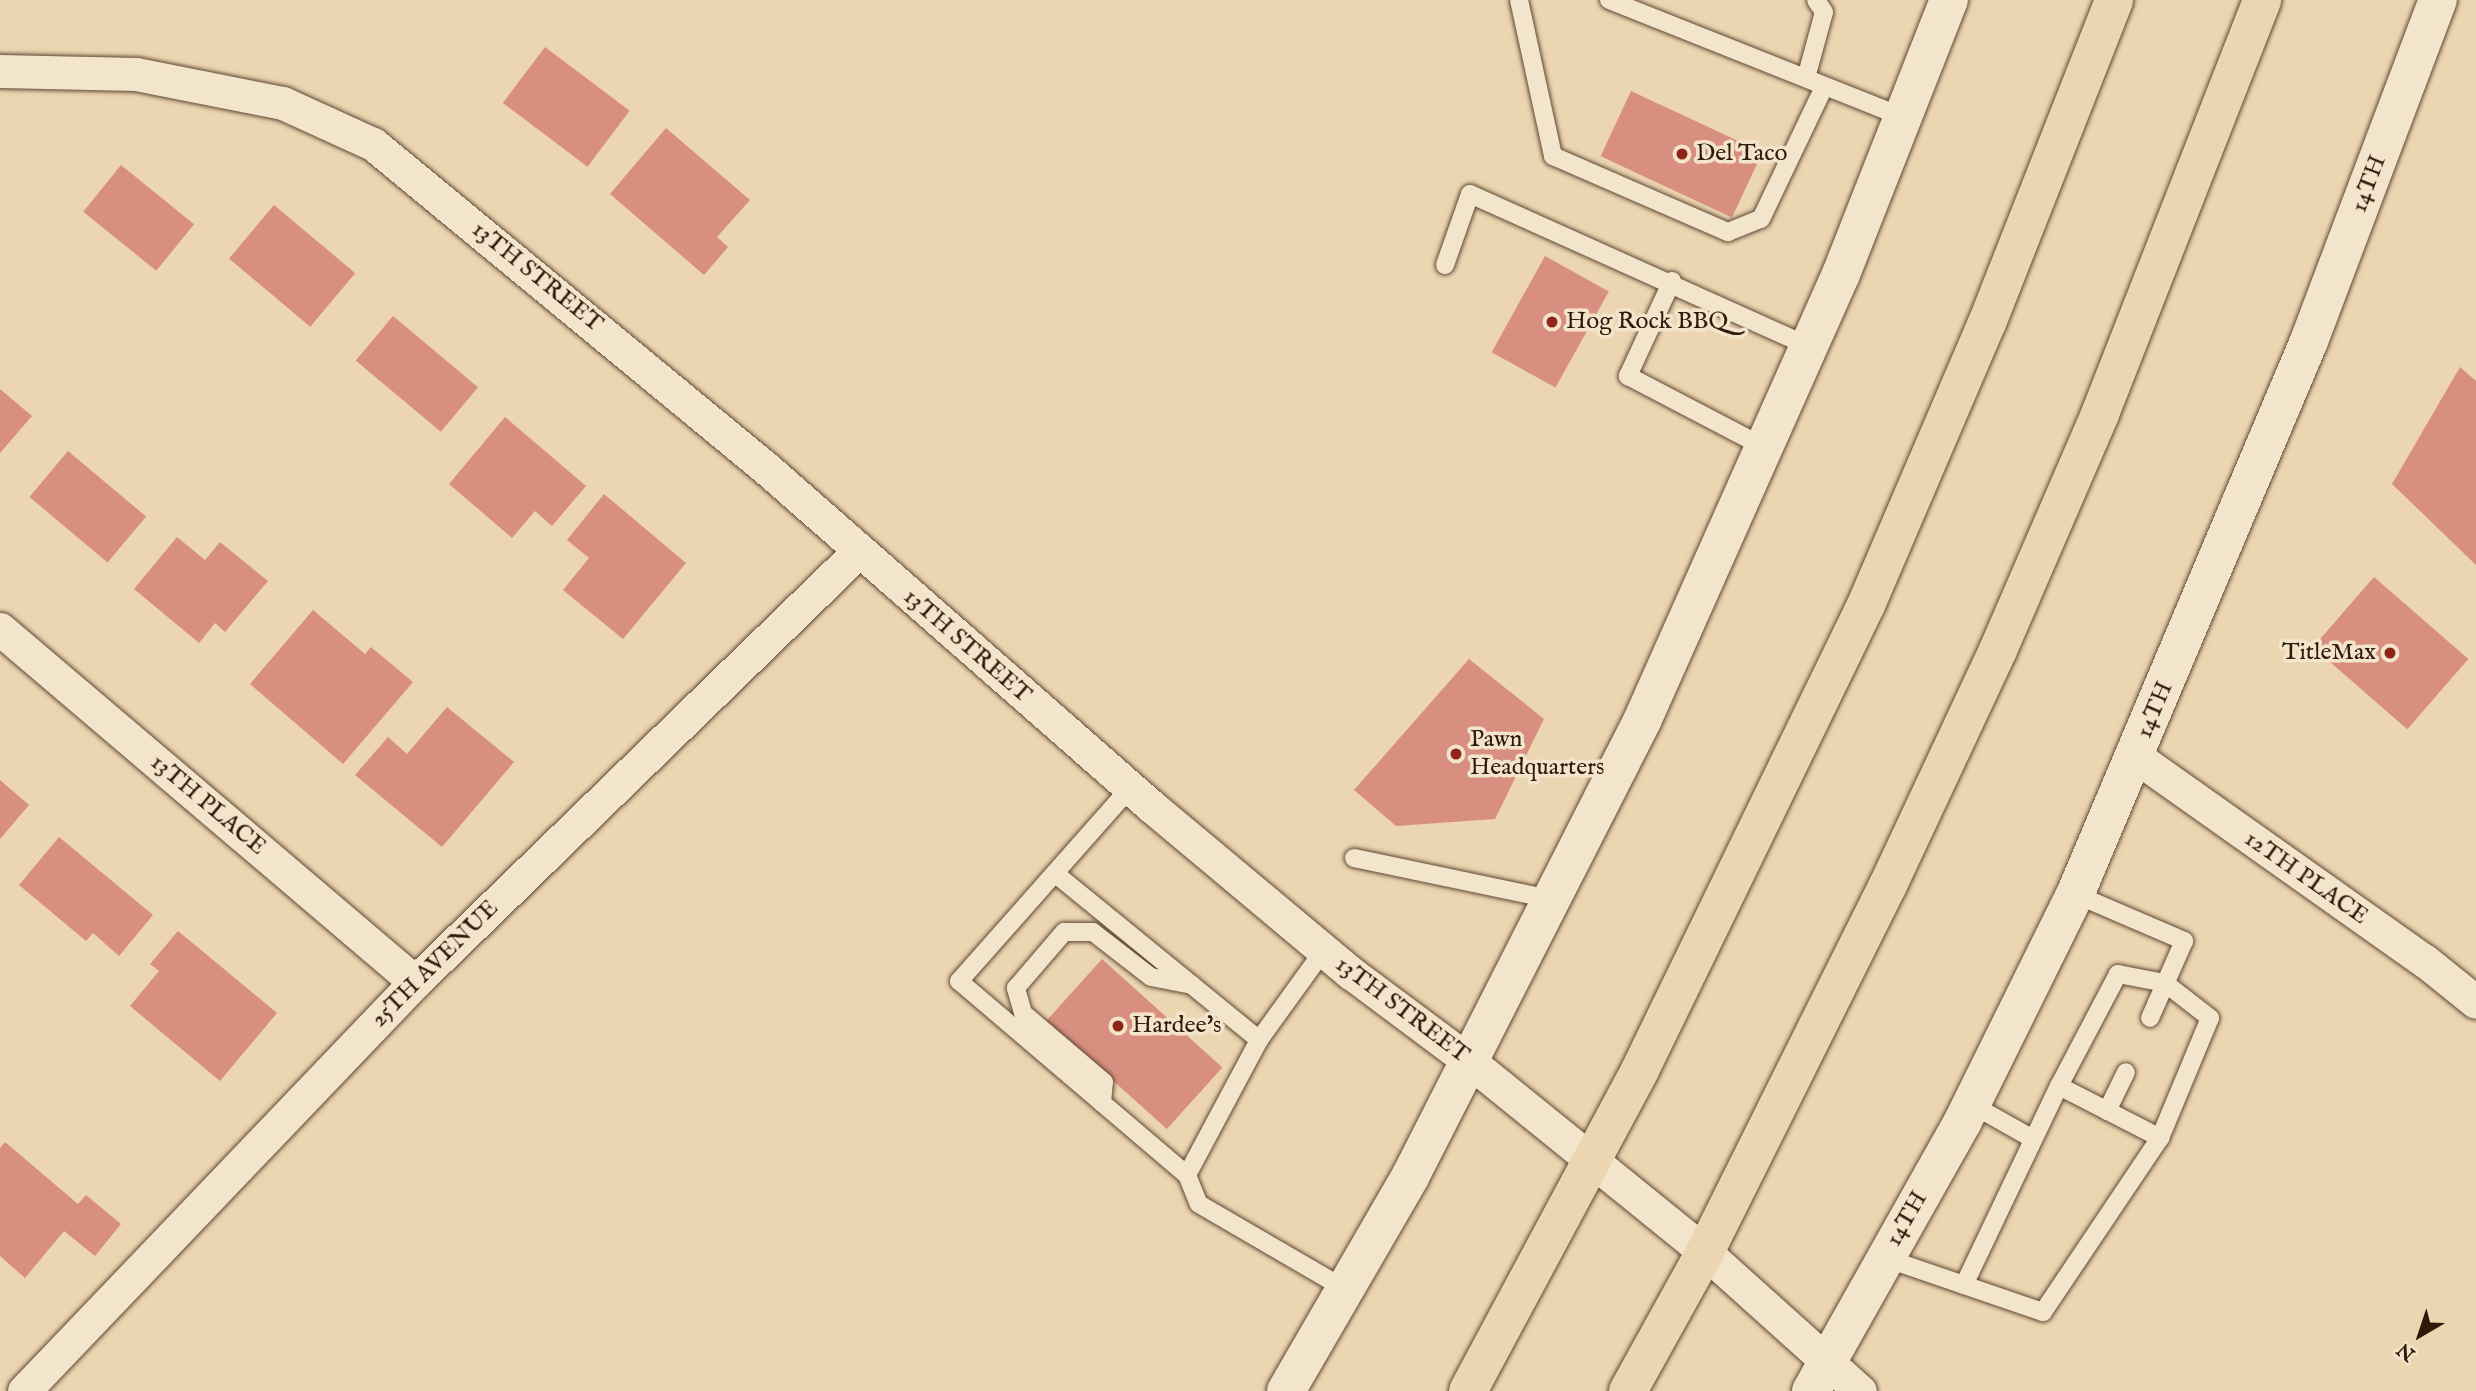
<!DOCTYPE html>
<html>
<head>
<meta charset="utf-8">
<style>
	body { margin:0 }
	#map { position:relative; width:2476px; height:1391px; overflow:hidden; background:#ecd5b1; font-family:"IM FELL English",serif }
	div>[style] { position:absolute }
	.building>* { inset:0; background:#d98f80; transform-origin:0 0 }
	.roads { filter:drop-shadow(0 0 2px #5e4834) drop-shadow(0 0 2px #5e4834) }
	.service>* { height:18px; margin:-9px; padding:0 9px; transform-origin:9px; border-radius:9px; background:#f3e4cc }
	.minor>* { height:33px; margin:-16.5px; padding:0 16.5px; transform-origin:16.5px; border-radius:16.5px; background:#f3e4cc }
	.tertiary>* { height:38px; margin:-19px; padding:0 19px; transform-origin:19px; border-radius:19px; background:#f3e4cc }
	.trunk>* { height:38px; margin:-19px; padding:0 19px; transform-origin:19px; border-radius:19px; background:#ecd5b1 }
	.dots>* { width:19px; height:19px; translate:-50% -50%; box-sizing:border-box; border:4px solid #f3e4cc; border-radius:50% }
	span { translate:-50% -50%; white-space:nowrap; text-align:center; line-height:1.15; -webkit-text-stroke:7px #f3e4cc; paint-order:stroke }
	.poi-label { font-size:24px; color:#2f190a }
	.left { translate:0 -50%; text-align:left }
	.right { translate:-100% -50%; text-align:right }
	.street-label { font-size:24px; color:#2f190a }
	.north { position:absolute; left:2385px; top:1300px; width:70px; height:70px; -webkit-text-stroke:5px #f3e4cc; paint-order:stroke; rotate:219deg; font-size:19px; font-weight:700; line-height:28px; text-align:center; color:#2f190a }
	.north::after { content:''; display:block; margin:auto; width:24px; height:32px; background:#2f190a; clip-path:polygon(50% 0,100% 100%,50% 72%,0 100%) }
</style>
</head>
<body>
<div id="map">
	<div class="building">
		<div style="left:545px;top:47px;width:106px;height:70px;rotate:37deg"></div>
		<div style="left:1631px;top:91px;width:145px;height:72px;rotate:25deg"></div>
		<div style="clip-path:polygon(666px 128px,750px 200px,717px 237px,728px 247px,704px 275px,610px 194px)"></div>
		<div style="left:121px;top:165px;width:94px;height:60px;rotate:39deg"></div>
		<div style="left:274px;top:205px;width:106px;height:70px;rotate:40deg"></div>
		<div style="left:1545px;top:256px;width:73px;height:110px;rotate:29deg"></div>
		<div style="left:393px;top:316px;width:111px;height:58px;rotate:40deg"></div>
		<div style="clip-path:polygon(2460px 367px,2476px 381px,2476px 565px,2392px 484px)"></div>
		<div style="clip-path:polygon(0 389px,32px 416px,0 453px)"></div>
		<div style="clip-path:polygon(505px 417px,586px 486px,552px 526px,535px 511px,512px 538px,449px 484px)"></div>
		<div style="left:68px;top:451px;width:102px;height:60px;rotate:40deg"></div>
		<div style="clip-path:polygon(604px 494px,686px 563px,623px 639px,563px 590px,589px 558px,567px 540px)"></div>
		<div style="clip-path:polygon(177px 537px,205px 560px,220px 542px,268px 581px,225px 632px,215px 623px,199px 643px,134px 589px)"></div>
		<div style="left:2374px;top:577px;width:125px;height:93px;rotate:41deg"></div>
		<div style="clip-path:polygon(313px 610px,365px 654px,371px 647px,413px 682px,343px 764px,250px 684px)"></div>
		<div style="clip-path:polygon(1469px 659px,1544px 719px,1495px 819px,1396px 826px,1354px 790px)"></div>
		<div style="clip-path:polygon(447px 707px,514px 762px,442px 847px,355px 775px,388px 737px,407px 754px)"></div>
		<div style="clip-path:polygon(0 780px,29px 805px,0 839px)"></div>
		<div style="clip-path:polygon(59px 837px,153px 915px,119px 956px,93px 933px,86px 941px,19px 885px)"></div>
		<div style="clip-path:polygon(178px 931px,277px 1013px,220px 1081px,130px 1006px,159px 971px,150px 964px)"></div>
		<div style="left:1102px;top:959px;width:162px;height:83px;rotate:42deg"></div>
		<div style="clip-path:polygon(5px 1142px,78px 1204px,86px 1195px,121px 1224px,95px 1256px,64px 1231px,25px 1278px,0 1256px,0 1148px)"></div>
	</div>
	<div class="roads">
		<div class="service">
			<div style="left:1519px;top:0;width:160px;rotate:77.7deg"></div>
			<div style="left:1553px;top:156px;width:191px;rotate:23.5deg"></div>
			<div style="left:1728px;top:232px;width:35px;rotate:-22deg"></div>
			<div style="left:1761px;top:219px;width:146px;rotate:-64.5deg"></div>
			<div style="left:1609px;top:0;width:316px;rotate:21.7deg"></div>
			<div style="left:1806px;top:78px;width:68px;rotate:-74.7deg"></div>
			<div style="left:1824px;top:12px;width:14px;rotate:-124deg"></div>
			<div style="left:1445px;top:265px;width:75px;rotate:-70.6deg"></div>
			<div style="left:1470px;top:194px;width:372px;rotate:24.2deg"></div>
			<div style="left:1672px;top:281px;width:105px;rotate:114.9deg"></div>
			<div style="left:1628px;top:376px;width:153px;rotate:27.6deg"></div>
			<div style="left:1130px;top:788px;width:258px;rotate:131.5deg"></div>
			<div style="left:959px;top:981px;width:299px;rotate:40.4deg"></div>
			<div style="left:1187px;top:1175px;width:31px;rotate:68deg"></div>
			<div style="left:1199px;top:1204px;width:169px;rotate:30.2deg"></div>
			<div style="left:1354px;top:858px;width:201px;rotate:11.8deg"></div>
			<div style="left:1057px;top:875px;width:261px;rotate:39.2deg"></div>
			<div style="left:2075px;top:894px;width:119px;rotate:23.3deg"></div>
			<div style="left:2184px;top:941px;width:84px;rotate:113.8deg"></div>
			<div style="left:1102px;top:1103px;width:21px;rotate:-85deg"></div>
			<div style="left:1104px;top:1082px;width:106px;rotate:-139.6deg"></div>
			<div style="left:1023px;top:1013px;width:26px;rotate:-106deg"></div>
			<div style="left:1016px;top:988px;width:74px;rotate:-49.4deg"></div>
			<div style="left:1064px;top:932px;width:29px"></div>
			<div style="left:1093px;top:932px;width:73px;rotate:37.8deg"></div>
			<div style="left:1151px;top:977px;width:42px;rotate:11deg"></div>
			<div style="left:1971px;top:1104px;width:71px;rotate:29.4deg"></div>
			<div style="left:2107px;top:1111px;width:43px;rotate:-64deg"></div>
			<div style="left:1187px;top:1175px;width:153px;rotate:-61.9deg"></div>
			<div style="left:1259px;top:1040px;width:111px;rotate:-54.2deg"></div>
			<div style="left:1885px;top:1258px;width:167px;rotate:18.9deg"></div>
			<div style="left:2043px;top:1312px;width:210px;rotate:-56.1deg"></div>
			<div style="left:2160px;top:1138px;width:130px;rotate:-67.4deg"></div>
			<div style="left:2210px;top:1018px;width:57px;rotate:-142.1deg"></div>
			<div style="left:2165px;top:983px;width:48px;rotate:-169.2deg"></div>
			<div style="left:2118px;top:974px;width:127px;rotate:117.8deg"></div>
			<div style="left:2059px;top:1086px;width:114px;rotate:27.2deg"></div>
			<div style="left:1964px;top:1285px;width:221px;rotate:-64.5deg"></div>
		</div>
		<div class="minor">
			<div style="left:0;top:71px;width:136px;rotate:1.3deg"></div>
			<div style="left:136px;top:74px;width:150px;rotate:11.2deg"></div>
			<div style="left:283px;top:103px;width:99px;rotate:24.5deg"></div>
			<div style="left:373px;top:144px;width:511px;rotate:39.52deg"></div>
			<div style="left:767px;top:469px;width:511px;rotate:41.27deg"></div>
			<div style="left:1151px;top:806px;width:261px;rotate:39.9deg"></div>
			<div style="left:1351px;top:973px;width:147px;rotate:36.7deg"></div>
			<div style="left:1469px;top:1061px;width:304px;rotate:39deg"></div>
			<div style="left:1705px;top:1252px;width:208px;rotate:41.9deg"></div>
			<div style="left:0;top:629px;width:545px;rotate:40.38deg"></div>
			<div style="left:2135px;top:756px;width:355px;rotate:35.3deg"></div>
			<div style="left:2425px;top:961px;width:65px;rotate:38.8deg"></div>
			<div style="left:24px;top:1391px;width:566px;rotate:-46.29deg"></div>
			<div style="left:415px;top:982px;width:619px;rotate:-44.15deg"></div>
		</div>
		<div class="tertiary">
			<div style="left:1286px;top:1391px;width:247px;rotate:-59.9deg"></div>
			<div style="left:1410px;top:1177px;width:512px;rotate:-63.03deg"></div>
			<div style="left:1642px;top:721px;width:489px;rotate:-66deg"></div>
			<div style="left:1841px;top:274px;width:295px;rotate:-68.5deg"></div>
			<div style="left:1811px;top:1391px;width:310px;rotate:-60.6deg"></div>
			<div style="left:1963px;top:1121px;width:258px;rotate:-63.7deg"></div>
			<div style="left:2077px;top:890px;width:596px;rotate:-67.09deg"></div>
			<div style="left:2309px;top:341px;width:365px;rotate:-69.3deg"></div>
		</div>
		<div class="trunk">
			<div style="left:1468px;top:1391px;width:364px;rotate:-61.8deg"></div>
			<div style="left:1640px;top:1070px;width:517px;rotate:-64.08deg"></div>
			<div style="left:1866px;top:605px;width:307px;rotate:-66.8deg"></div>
			<div style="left:1987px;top:323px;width:347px;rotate:-68.5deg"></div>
			<div style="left:1628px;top:1391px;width:159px;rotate:-61deg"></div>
			<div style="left:1705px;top:1252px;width:410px;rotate:-63.5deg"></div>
			<div style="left:1888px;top:885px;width:259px;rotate:-64.9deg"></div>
			<div style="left:1998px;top:650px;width:257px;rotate:-66.6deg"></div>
			<div style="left:2100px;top:414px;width:445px;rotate:-68.6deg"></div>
		</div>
	</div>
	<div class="dots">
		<div style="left:1682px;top:154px;background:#8f2418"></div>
		<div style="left:1552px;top:322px;background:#8f2418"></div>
		<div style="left:2390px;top:653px;background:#8f2418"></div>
		<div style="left:1456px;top:754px;background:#8f2418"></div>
		<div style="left:1118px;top:1026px;background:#8f2418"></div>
	</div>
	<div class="poi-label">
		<span class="left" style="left:1696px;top:154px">Del Taco</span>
		<span class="left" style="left:1566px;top:322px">Hog Rock BBQ</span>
		<span class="right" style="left:2376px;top:653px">TitleMax</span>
		<span class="left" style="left:1470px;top:754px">Pawn<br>Headquarters</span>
		<span class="left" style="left:1132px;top:1026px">Hardee's</span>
	</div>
	<div class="street-label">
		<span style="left:2369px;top:184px;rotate:-69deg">14TH</span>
		<span style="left:537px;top:277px;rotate:39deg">13TH STREET</span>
		<span style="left:967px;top:646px;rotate:41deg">13TH STREET</span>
		<span style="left:2155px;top:710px;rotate:-67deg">14TH</span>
		<span style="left:208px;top:805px;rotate:40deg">13TH PLACE</span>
		<span style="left:2306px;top:878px;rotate:35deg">12TH PLACE</span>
		<span style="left:435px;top:964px;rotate:-45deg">25TH AVENUE</span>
		<span style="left:1402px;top:1010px;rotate:37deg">13TH STREET</span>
		<span style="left:1907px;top:1219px;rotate:-60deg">14TH</span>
	</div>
	<div class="north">N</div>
</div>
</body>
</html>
